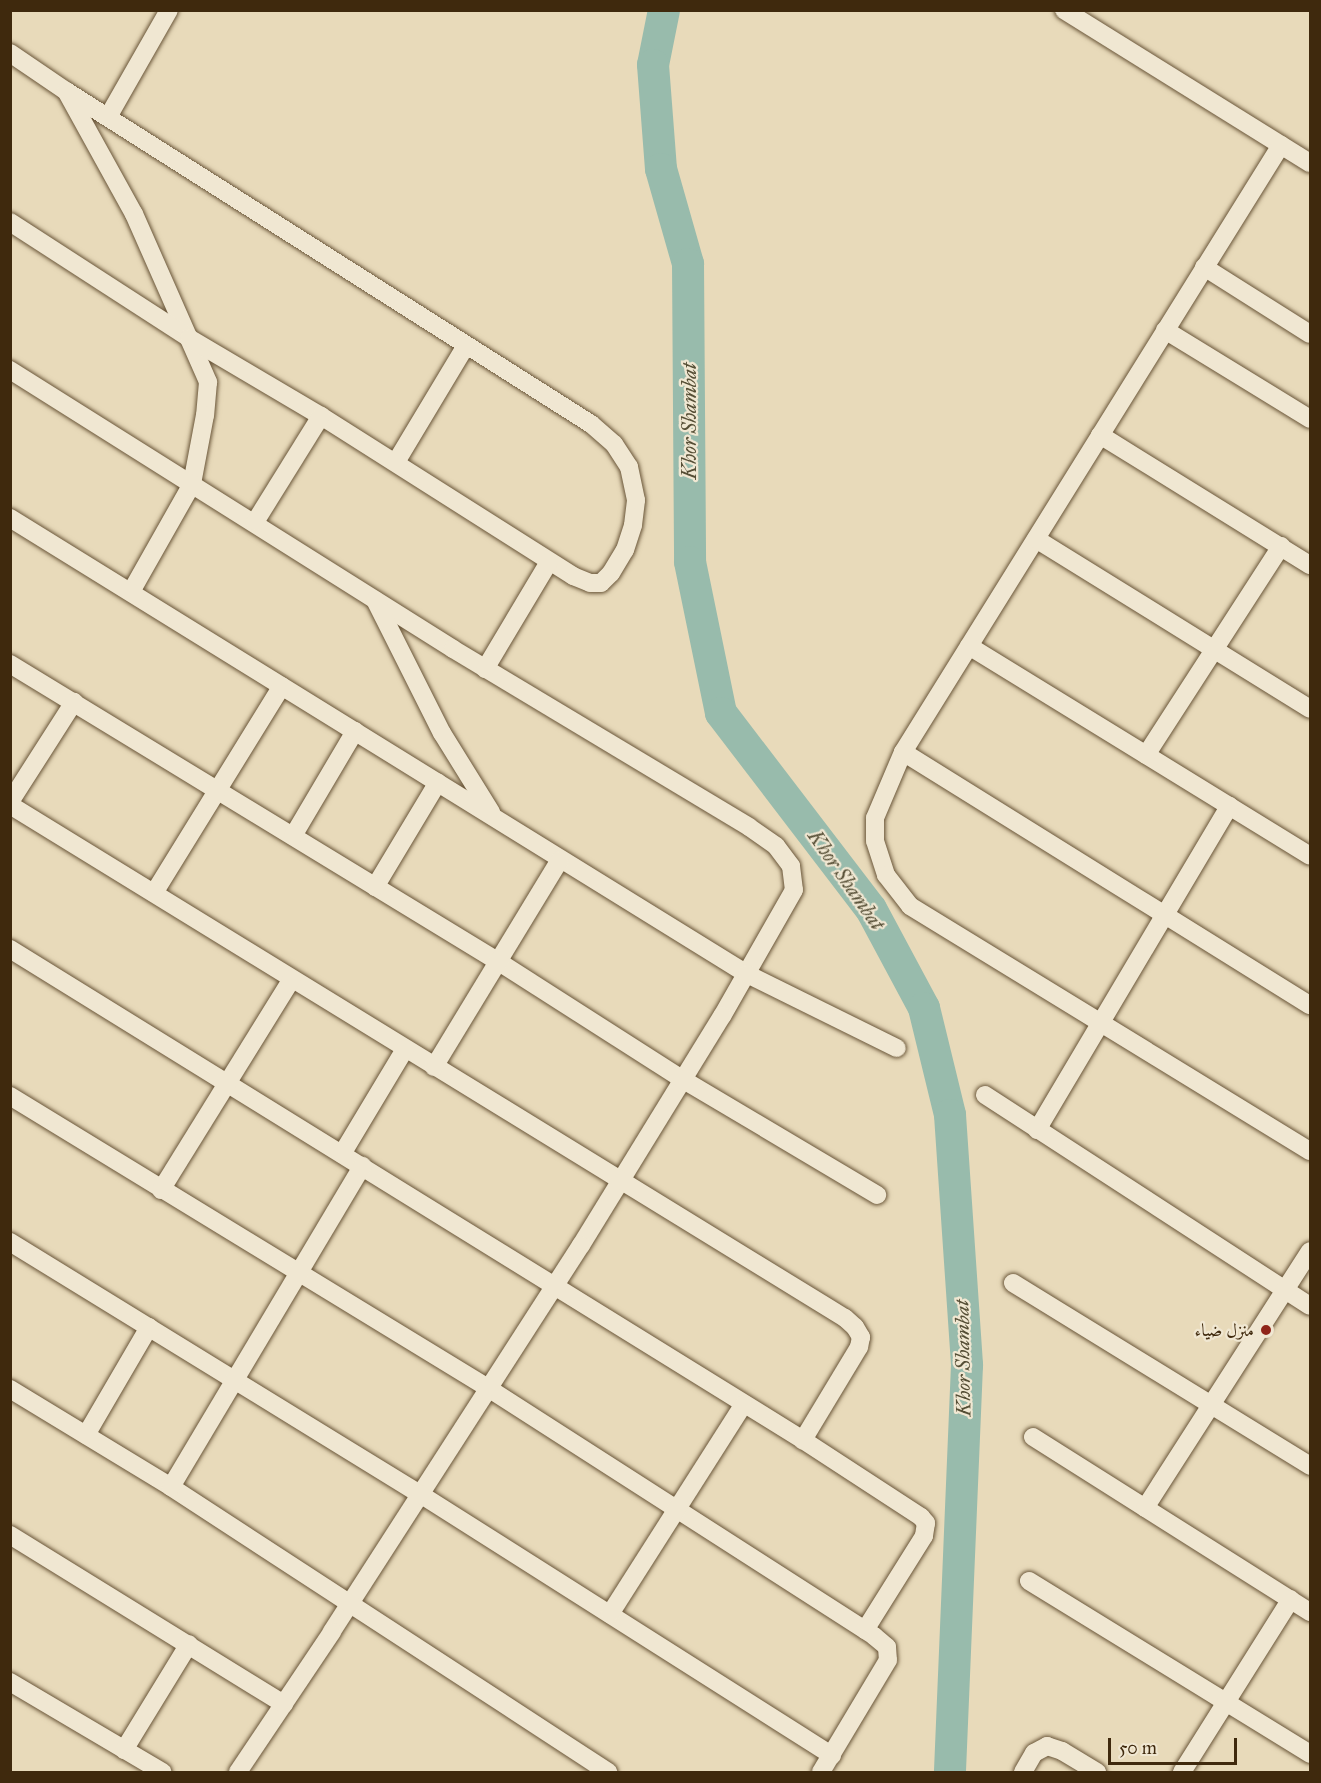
<!DOCTYPE html>
<html>
<head>
<meta charset="utf-8">
<style>
	body { margin:0 }
	#map { position:relative; width:1321px; height:1783px; overflow:hidden; background:#e8daba; font-family:"IM FELL Great Primer",Amiri,serif }
	div>[style] { position:absolute }
	.river>* { height:32px; margin:-16px; padding:0 16px; transform-origin:16px; border-radius:16px; background:#98bbac }
	.roads { filter:drop-shadow(0 0 2px #695538) drop-shadow(0 0 2px #695538) }
	.street>* { height:18px; margin:-9px; padding:0 9px; transform-origin:9px; border-radius:9px; background:#f0e7d2 }
	.dots>* { width:16px; height:16px; translate:-50% -50%; box-sizing:border-box; border:3px solid #f0e7d2; border-radius:50% }
	span { translate:-50% -50%; white-space:nowrap; text-align:center; line-height:1.15; -webkit-text-stroke:4.5px #f0e7d2; paint-order:stroke }
	.poi-label { font-size:18px; color:#3f290d }
	.right { translate:-100% -50%; text-align:right }
	.water-label { font-size:20px; color:#554e35; font-style:italic }
	.frame { position:absolute; inset:0; border:12px solid #3f290d; pointer-events:none }
	.scale { position:absolute; left:1108px; top:1738px; width:129px; height:27px; box-sizing:border-box; border:3px solid #3f290d; border-top:0; padding-left:8px; font-size:18px; line-height:21px; white-space:nowrap; color:#3f290d; -webkit-text-stroke:4px #f0e7d2; paint-order:stroke }
</style>
</head>
<body>
<div id="map">
	<div class="river">
		<div style="left:664px;top:10px;width:56px;rotate:101.3deg"></div>
		<div style="left:653px;top:65px;width:104px;rotate:85.6deg"></div>
		<div style="left:661px;top:169px;width:99px;rotate:74.1deg"></div>
		<div style="left:688px;top:264px;width:298px;rotate:89.6deg"></div>
		<div style="left:690px;top:562px;width:154px;rotate:78.4deg"></div>
		<div style="left:721px;top:713px;width:247px;rotate:52.6deg"></div>
		<div style="left:871px;top:909px;width:112px;rotate:61.8deg"></div>
		<div style="left:924px;top:1008px;width:110px;rotate:76.3deg"></div>
		<div style="left:950px;top:1115px;width:251px;rotate:86.1deg"></div>
		<div style="left:967px;top:1365px;width:407px;rotate:92.4deg"></div>
	</div>
	<div class="roads">
		<div class="street">
			<div style="left:1064px;top:10px;width:290px;rotate:31.9deg"></div>
			<div style="left:10px;top:53px;width:68px;rotate:34.2deg"></div>
			<div style="left:66px;top:91px;width:141px;rotate:61.1deg"></div>
			<div style="left:134px;top:214px;width:184px;rotate:66.2deg"></div>
			<div style="left:208px;top:382px;width:33px;rotate:95deg"></div>
			<div style="left:205px;top:415px;width:70px;rotate:100.7deg"></div>
			<div style="left:192px;top:484px;width:124px;rotate:119.5deg"></div>
			<div style="left:108px;top:117px;width:123px;rotate:-60.3deg"></div>
			<div style="left:1281px;top:145px;width:715px;rotate:121.91deg"></div>
			<div style="left:903px;top:752px;width:479px;rotate:31.9deg"></div>
			<div style="left:10px;top:222px;width:213px;rotate:32.9deg"></div>
			<div style="left:189px;top:338px;width:153px;rotate:30.6deg"></div>
			<div style="left:321px;top:416px;width:299px;rotate:32.4deg"></div>
			<div style="left:573px;top:576px;width:18px;rotate:22deg"></div>
			<div style="left:590px;top:583px;width:11px"></div>
			<div style="left:601px;top:583px;width:14px;rotate:-45deg"></div>
			<div style="left:611px;top:573px;width:27px;rotate:-59deg"></div>
			<div style="left:625px;top:550px;width:26px;rotate:-72deg"></div>
			<div style="left:633px;top:525px;width:25px;rotate:-83deg"></div>
			<div style="left:636px;top:500px;width:34px;rotate:-102deg"></div>
			<div style="left:629px;top:467px;width:27px;rotate:-123deg"></div>
			<div style="left:614px;top:444px;width:30px;rotate:-139deg"></div>
			<div style="left:591px;top:424px;width:622px;rotate:-147.61deg"></div>
			<div style="left:1204px;top:267px;width:125px;rotate:32.3deg"></div>
			<div style="left:1165px;top:330px;width:170px;rotate:31.5deg"></div>
			<div style="left:10px;top:370px;width:524px;rotate:32.2deg"></div>
			<div style="left:453px;top:649px;width:345px;rotate:31deg"></div>
			<div style="left:749px;top:827px;width:33px;rotate:35deg"></div>
			<div style="left:776px;top:846px;width:25px;rotate:53deg"></div>
			<div style="left:791px;top:866px;width:24px;rotate:83deg"></div>
			<div style="left:794px;top:890px;width:145px;rotate:119.7deg"></div>
			<div style="left:722px;top:1016px;width:269px;rotate:121.6deg"></div>
			<div style="left:581px;top:1245px;width:460px;rotate:122.8deg"></div>
			<div style="left:332px;top:1632px;width:169px;rotate:123.9deg"></div>
			<div style="left:1100px;top:435px;width:247px;rotate:31.8deg"></div>
			<div style="left:396px;top:462px;width:134px;rotate:-59deg"></div>
			<div style="left:10px;top:518px;width:867px;rotate:31.75deg"></div>
			<div style="left:747px;top:974px;width:167px;rotate:26.3deg"></div>
			<div style="left:255px;top:522px;width:125px;rotate:-58.1deg"></div>
			<div style="left:1036px;top:539px;width:322px;rotate:31.8deg"></div>
			<div style="left:375px;top:600px;width:149px;rotate:63.3deg"></div>
			<div style="left:442px;top:733px;width:93px;rotate:58.2deg"></div>
			<div style="left:969px;top:646px;width:400px;rotate:31.6deg"></div>
			<div style="left:10px;top:664px;width:573px;rotate:31.36deg"></div>
			<div style="left:499px;top:962px;width:217px;rotate:32.6deg"></div>
			<div style="left:682px;top:1079px;width:227px;rotate:30.7deg"></div>
			<div style="left:485px;top:669px;width:125px;rotate:-59.1deg"></div>
			<div style="left:903px;top:752px;width:72px;rotate:113deg"></div>
			<div style="left:875px;top:818px;width:23px;rotate:90deg"></div>
			<div style="left:875px;top:841px;width:36px;rotate:72deg"></div>
			<div style="left:886px;top:875px;width:39px;rotate:52deg"></div>
			<div style="left:910px;top:906px;width:469px;rotate:31.5deg"></div>
			<div style="left:1146px;top:755px;width:249px;rotate:-57.1deg"></div>
			<div style="left:10px;top:802px;width:119px;rotate:-57.4deg"></div>
			<div style="left:10px;top:805px;width:980px;rotate:31.57deg"></div>
			<div style="left:845px;top:1318px;width:13px;rotate:42deg"></div>
			<div style="left:855px;top:1327px;width:12px;rotate:59deg"></div>
			<div style="left:861px;top:1337px;width:10px;rotate:101deg"></div>
			<div style="left:859px;top:1347px;width:109px;rotate:121.1deg"></div>
			<div style="left:293px;top:836px;width:122px;rotate:-59.4deg"></div>
			<div style="left:375px;top:887px;width:122px;rotate:-59deg"></div>
			<div style="left:154px;top:893px;width:243px;rotate:-58.3deg"></div>
			<div style="left:10px;top:949px;width:933px;rotate:31.76deg"></div>
			<div style="left:803px;top:1440px;width:141px;rotate:33.1deg"></div>
			<div style="left:921px;top:1517px;width:8px;rotate:50deg"></div>
			<div style="left:926px;top:1523px;width:13px;rotate:99deg"></div>
			<div style="left:924px;top:1536px;width:111px;rotate:122.1deg"></div>
			<div style="left:434px;top:1067px;width:242px;rotate:-58.7deg"></div>
			<div style="left:985px;top:1095px;width:387px;rotate:33deg"></div>
			<div style="left:10px;top:1096px;width:560px;rotate:31.42deg"></div>
			<div style="left:488px;top:1388px;width:459px;rotate:32.7deg"></div>
			<div style="left:874px;top:1636px;width:17px;rotate:40deg"></div>
			<div style="left:887px;top:1647px;width:13px;rotate:86deg"></div>
			<div style="left:888px;top:1660px;width:131px;rotate:120.9deg"></div>
			<div style="left:1037px;top:1130px;width:377px;rotate:-59.3deg"></div>
			<div style="left:342px;top:1154px;width:122px;rotate:-59deg"></div>
			<div style="left:161px;top:1190px;width:248px;rotate:-58.2deg"></div>
			<div style="left:10px;top:1242px;width:481px;rotate:31.6deg"></div>
			<div style="left:420px;top:1494px;width:488px;rotate:32.4deg"></div>
			<div style="left:1013px;top:1283px;width:349px;rotate:31.6deg"></div>
			<div style="left:10px;top:1389px;width:188px;rotate:31.3deg"></div>
			<div style="left:171px;top:1487px;width:522px;rotate:33.11deg"></div>
			<div style="left:86px;top:1435px;width:125px;rotate:-59.7deg"></div>
			<div style="left:1033px;top:1437px;width:328px;rotate:32.3deg"></div>
			<div style="left:171px;top:1487px;width:374px;rotate:-59.2deg"></div>
			<div style="left:1145px;top:1508px;width:305px;rotate:-57.3deg"></div>
			<div style="left:10px;top:1535px;width:322px;rotate:31.7deg"></div>
			<div style="left:1029px;top:1581px;width:330px;rotate:31.6deg"></div>
			<div style="left:610px;top:1614px;width:248px;rotate:-57.5deg"></div>
			<div style="left:10px;top:1682px;width:177px;rotate:30.6deg"></div>
			<div style="left:124px;top:1750px;width:124px;rotate:-58.5deg"></div>
			<div style="left:1023px;top:1772px;width:22px;rotate:-60deg"></div>
			<div style="left:1034px;top:1753px;width:15px;rotate:-28deg"></div>
			<div style="left:1047px;top:1746px;width:16px;rotate:18deg"></div>
			<div style="left:1062px;top:1751px;width:41px;rotate:31deg"></div>
			<div style="left:1182px;top:1772px;width:204px;rotate:-57.8deg"></div>
		</div>
	</div>
	<div class="dots">
		<div style="left:1266px;top:1330px;background:#8f2418"></div>
	</div>
	<div class="poi-label">
		<span class="right" style="left:1254px;top:1330px">منزل ضياء</span>
	</div>
	<div class="water-label">
		<span style="left:689px;top:421px;rotate:-90deg">Khor Shambat</span>
		<span style="left:846px;top:880px;rotate:55deg">Khor Shambat</span>
		<span style="left:963px;top:1358px;rotate:-91deg">Khor Shambat</span>
	</div>
	<div class="frame"></div>
	<div class="scale">50 m</div>
</div>
</body>
</html>
